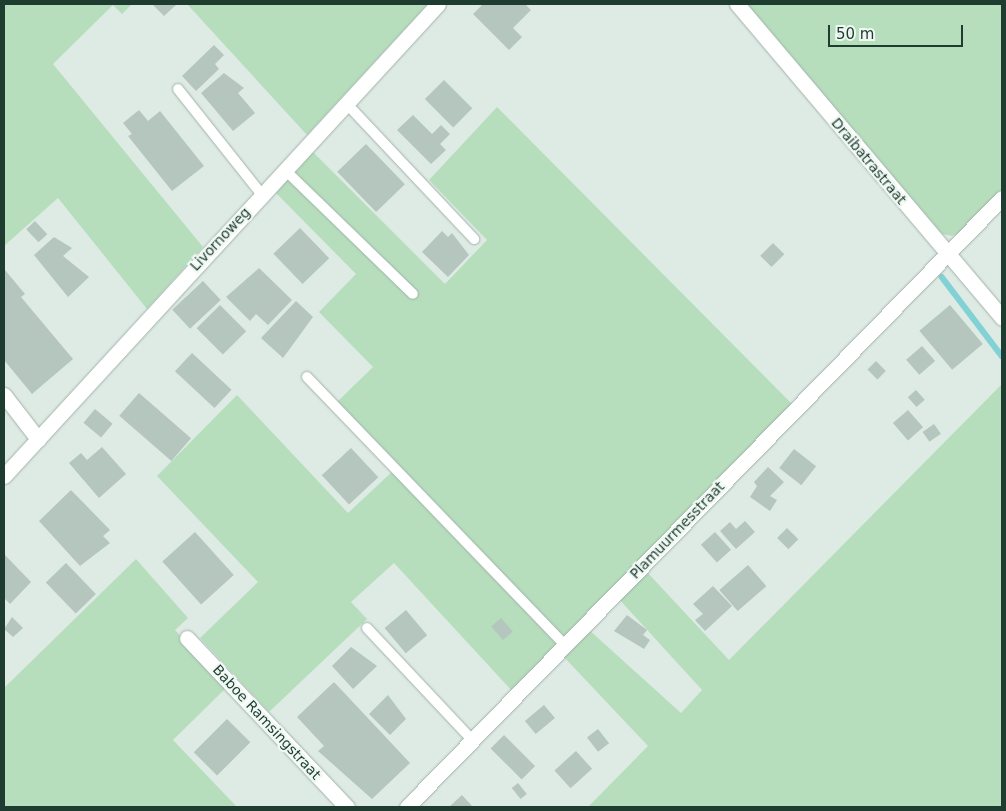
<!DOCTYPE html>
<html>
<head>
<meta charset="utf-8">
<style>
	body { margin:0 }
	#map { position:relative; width:1006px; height:811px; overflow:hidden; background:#deebe4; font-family:"DejaVu Sans",sans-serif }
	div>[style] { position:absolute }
	.green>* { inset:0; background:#b6debc }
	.stream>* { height:5.5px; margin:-2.75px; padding:0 2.75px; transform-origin:2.75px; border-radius:2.75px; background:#82d1d4 }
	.building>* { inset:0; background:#b4c6bd; transform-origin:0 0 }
	.roads { filter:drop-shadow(0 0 1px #a1b3ab) drop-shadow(0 0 1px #a1b3ab) }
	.service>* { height:10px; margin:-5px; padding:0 5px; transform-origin:5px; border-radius:5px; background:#fff }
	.minor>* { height:15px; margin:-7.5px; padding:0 7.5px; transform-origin:7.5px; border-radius:7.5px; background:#fff }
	span { translate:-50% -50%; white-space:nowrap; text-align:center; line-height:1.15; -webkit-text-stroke:4.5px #eff8f2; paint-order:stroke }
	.street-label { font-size:14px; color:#1f3c31 }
	.frame { position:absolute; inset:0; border:5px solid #1f3c31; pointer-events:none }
	.scale { position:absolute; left:828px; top:25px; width:135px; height:22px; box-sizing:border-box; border:2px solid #1f3c31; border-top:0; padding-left:6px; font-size:15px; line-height:18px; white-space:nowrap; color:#1f3c31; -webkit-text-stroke:4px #eff8f2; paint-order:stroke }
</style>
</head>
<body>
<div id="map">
	<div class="green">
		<div style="clip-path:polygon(4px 4px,132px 4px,122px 14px,113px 5px,53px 64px,203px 247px,147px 309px,58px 198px,4px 246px)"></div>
		<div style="clip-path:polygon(187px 4px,428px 4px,307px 135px)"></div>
		<div style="clip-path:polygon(747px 4px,1002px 4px,1002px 190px,961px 232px,952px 236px,942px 234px)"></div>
		<div style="clip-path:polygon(497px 107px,793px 405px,564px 640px,337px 402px,373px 367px,319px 312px,356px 274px,273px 190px,311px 150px,445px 284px,487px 240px,429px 180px)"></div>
		<div style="clip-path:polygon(1002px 384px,1002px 807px,588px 807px,648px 746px,562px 655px,588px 629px,681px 713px,702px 690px,618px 598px,646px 571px,729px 660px)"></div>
		<div style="clip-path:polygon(237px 395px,348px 513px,394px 470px,560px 644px,513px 692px,394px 563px,351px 602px,367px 619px,269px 712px,200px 638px,258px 582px,157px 476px)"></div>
		<div style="clip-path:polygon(136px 559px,188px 618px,175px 630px,227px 687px,173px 740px,237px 807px,4px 807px,4px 688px)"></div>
	</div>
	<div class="stream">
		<div style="left:942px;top:277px;width:99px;rotate:52.8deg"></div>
	</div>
	<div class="building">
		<div style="clip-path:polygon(152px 4px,177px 4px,164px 16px)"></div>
		<div style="clip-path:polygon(483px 4px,525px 4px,531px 10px,513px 28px,522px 37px,509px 50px,473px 14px)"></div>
		<div style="clip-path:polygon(214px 45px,224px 55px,215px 64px,219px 69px,196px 91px,182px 76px)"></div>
		<div style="clip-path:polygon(224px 73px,244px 88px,238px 93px,255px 113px,233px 131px,201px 93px)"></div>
		<div style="left:444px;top:80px;width:40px;height:27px;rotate:45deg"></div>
		<div style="clip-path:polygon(139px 110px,148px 121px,160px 111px,204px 166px,172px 191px,128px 136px,132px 134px,123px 123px)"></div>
		<div style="clip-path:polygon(413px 115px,432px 134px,441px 125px,450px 134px,440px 144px,446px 150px,431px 164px,397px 130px)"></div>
		<div style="left:366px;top:144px;width:56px;height:40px;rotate:46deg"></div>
		<div style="left:35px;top:221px;width:18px;height:12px;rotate:47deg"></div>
		<div style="left:300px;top:228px;width:42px;height:37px;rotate:46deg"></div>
		<div style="clip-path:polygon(442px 231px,448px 237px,452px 233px,469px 255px,448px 277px,422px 252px)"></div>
		<div style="clip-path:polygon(54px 237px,72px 248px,63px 256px,89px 277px,68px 297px,34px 255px)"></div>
		<div style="left:773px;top:243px;width:16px;height:18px;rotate:45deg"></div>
		<div style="clip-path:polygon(259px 268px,292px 300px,268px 325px,256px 314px,250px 321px,226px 297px)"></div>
		<div style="clip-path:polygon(5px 270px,25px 294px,21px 297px,73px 359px,32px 394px,4px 360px)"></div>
		<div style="left:203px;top:281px;width:26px;height:42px;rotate:47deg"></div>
		<div style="clip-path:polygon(296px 301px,313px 317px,283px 358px,261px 338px)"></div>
		<div style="left:220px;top:305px;width:37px;height:33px;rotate:45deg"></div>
		<div style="left:950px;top:305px;width:51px;height:40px;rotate:50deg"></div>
		<div style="left:922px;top:346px;width:20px;height:21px;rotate:49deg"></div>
		<div style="left:192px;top:353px;width:54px;height:25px;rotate:43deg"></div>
		<div style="left:876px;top:361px;width:14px;height:12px;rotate:45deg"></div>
		<div style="left:916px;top:390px;width:13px;height:11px;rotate:48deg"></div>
		<div style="left:139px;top:393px;width:69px;height:30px;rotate:41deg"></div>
		<div style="left:95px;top:409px;width:23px;height:18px;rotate:40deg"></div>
		<div style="left:908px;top:410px;width:23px;height:20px;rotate:49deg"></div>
		<div style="left:934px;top:424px;width:12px;height:14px;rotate:55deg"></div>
		<div style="clip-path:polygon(102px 447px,126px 474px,99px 498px,69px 463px,81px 453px,87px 460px)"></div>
		<div style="left:351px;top:448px;width:40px;height:40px;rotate:47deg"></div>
		<div style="left:794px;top:449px;width:28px;height:24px;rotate:38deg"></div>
		<div style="clip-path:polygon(768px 467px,784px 482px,770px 496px,777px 500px,770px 511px,750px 497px,757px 486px,754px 482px)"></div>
		<div style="clip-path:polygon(71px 490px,110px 530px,103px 536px,110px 543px,80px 566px,39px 521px)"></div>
		<div style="clip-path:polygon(745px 521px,755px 532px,736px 549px,720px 531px,730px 522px,736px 529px)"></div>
		<div style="left:787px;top:528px;width:16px;height:14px;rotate:45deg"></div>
		<div style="left:195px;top:532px;width:58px;height:44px;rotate:48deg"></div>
		<div style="left:715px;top:532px;width:24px;height:19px;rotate:48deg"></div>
		<div style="clip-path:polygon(4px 554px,31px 582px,10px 604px,4px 598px)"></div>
		<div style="left:66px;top:563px;width:43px;height:28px;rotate:46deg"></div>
		<div style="left:748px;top:565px;width:28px;height:38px;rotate:49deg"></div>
		<div style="clip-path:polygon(713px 586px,732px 606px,705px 631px,695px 620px,703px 614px,693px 604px)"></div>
		<div style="left:406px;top:610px;width:33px;height:28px;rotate:50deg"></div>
		<div style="clip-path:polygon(627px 615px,647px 630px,643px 635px,650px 640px,644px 649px,614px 631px)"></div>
		<div style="clip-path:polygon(12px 617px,23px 628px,13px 637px,4px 629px)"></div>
		<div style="left:501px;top:618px;width:18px;height:13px;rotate:49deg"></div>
		<div style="clip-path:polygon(351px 647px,377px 666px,353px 689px,332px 666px)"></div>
		<div style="clip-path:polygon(334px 682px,410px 763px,372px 799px,318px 751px,324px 746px,297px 717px)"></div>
		<div style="clip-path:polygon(388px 695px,406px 719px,390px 735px,369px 714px)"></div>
		<div style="left:544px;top:705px;width:17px;height:25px;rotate:50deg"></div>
		<div style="left:227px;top:719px;width:33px;height:47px;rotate:45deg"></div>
		<div style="left:598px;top:729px;width:18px;height:14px;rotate:52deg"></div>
		<div style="left:504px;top:735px;width:44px;height:19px;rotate:45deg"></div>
		<div style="left:576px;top:751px;width:24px;height:29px;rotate:48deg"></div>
		<div style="left:518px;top:783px;width:14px;height:8px;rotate:51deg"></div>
		<div style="clip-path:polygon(462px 795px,473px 807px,449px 807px)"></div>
	</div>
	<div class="roads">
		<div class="service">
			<div style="left:178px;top:89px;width:135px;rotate:51.6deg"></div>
			<div style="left:346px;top:103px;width:187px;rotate:46.7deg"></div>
			<div style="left:285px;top:170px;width:178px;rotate:44.1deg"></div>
			<div style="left:307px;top:377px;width:372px;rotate:46.1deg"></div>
			<div style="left:367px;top:628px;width:154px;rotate:46.8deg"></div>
		</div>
		<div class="minor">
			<div style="left:737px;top:4px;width:411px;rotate:49.8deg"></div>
			<div style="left:4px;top:395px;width:56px;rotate:52.3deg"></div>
			<div style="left:4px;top:476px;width:641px;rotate:-47.4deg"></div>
			<div style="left:187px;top:638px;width:233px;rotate:46.6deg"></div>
			<div style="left:407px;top:807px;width:851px;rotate:-45.67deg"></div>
		</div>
	</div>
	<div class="street-label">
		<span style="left:869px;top:161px;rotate:50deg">Draibatrastraat</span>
		<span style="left:220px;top:239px;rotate:-47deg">Livornoweg</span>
		<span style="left:677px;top:530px;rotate:-46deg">Plamuurmesstraat</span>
		<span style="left:267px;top:722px;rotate:47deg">Baboe Ramsingstraat</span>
	</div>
	<div class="frame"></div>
	<div class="scale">50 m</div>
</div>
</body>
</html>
